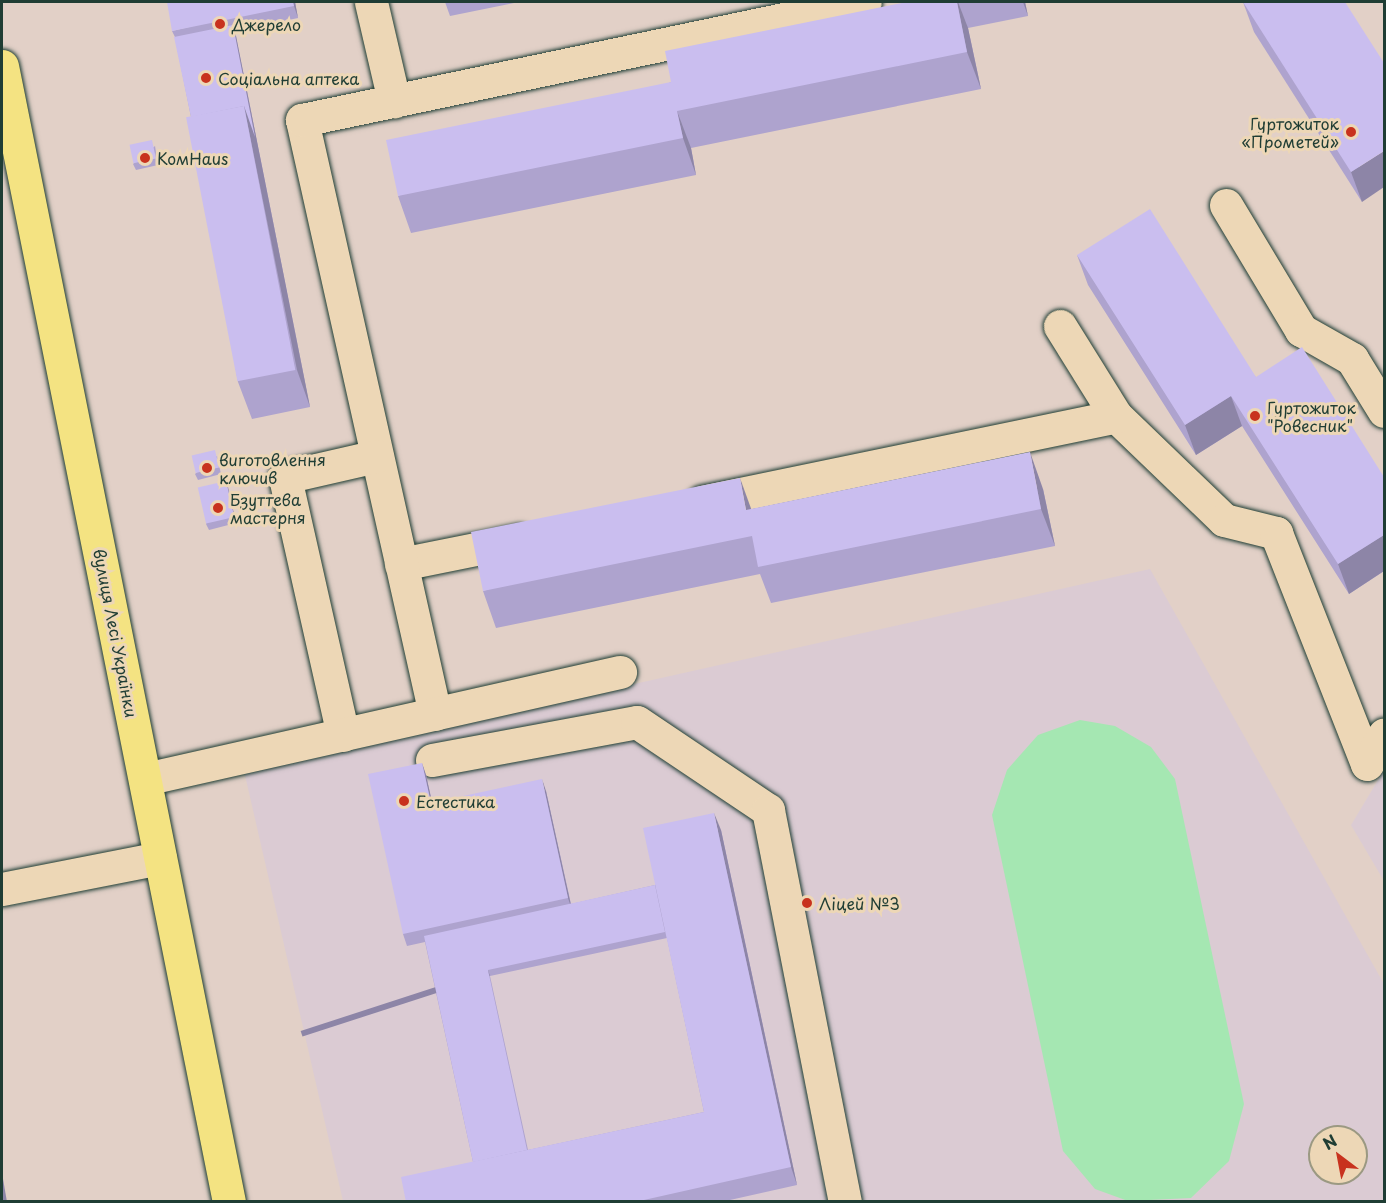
<!DOCTYPE html>
<html>
<head>
<meta charset="utf-8">
<style>
	body { margin:0 }
	#map { position:relative; width:1386px; height:1203px; overflow:hidden; background:#e2d0c7; font-family:"Playpen Sans",sans-serif }
	div>[style] { position:absolute }
	.built>* { inset:0; background:#dbcbd3 }
	.green>* { inset:0; background:#a5e7b2 }
	.roads { filter:drop-shadow(0 0 2px #1f3d34) drop-shadow(0 0 2px #1f3d34) }
	.minor>* { height:33px; margin:-16.5px; padding:0 16.5px; transform-origin:16.5px; border-radius:16.5px; background:#edd7b6 }
	.major>* { height:33px; margin:-16.5px; padding:0 16.5px; transform-origin:16.5px; border-radius:16.5px; background:#f4e382 }
	.wall>* { inset:0; background:#aea3ce }
	.shaded-wall>* { inset:0; background:#8d85a7; transform-origin:0 0 }
	.building>* { inset:0; background:#cabeef; transform-origin:0 0 }
	.dots>* { width:16px; height:16px; translate:-50% -50%; box-sizing:border-box; border:3px solid #edd7b6; border-radius:50% }
	span { translate:-50% -50%; white-space:nowrap; text-align:center; line-height:1.15; -webkit-text-stroke:6px #edd7b6; paint-order:stroke }
	.poi-label { font-size:16px; color:#1f3d34 }
	.left { translate:0 -50%; text-align:left }
	.right { translate:-100% -50%; text-align:right }
	.street-label { font-size:16px; color:#1f3d34 }
	.frame { position:absolute; inset:0; border:3px solid #1f3d34; pointer-events:none }
	.north { position:absolute; left:1308px; top:1125px; width:60px; height:60px; box-sizing:border-box; background:#edd7b6; border:2px solid #9b9982; border-radius:50%; rotate:328deg; font-size:16px; font-weight:700; line-height:24px; text-align:center; color:#1f3d34 }
	.north::after { content:''; display:block; margin:auto; width:21px; height:27px; background:#c8321e; clip-path:polygon(50% 0,100% 100%,50% 72%,0 100%) }
</style>
</head>
<body>
<div id="map">
	<div class="built">
		<div style="clip-path:polygon(evenodd,1150px 569px,1384px 984px,1384px 1201px,343px 1201px,244px 771px,1150px 569px,1320px 1137px,1356px 1137px,1356px 1173px,1320px 1173px,1320px 1137px)"></div>
		<div style="clip-path:polygon(1384px 770px,1384px 881px,1351px 825px)"></div>
	</div>
	<div class="green">
		<div style="clip-path:polygon(1080px 720px,1115px 726px,1151px 747px,1175px 779px,1244px 1104px,1229px 1161px,1191px 1198px,1128px 1201px,1095px 1189px,1063px 1151px,992px 815px,1007px 770px,1038px 735px)"></div>
	</div>
	<div class="roads">
		<div class="minor">
			<div style="left:371px;top:2px;width:102px;rotate:76.9deg"></div>
			<div style="left:1226px;top:205px;width:146px;rotate:59deg"></div>
			<div style="left:1301px;top:330px;width:59px;rotate:29.6deg"></div>
			<div style="left:1352px;top:359px;width:61px;rotate:58.4deg"></div>
			<div style="left:1060px;top:326px;width:106px;rotate:58.1deg"></div>
			<div style="left:1116px;top:416px;width:150px;rotate:43.9deg"></div>
			<div style="left:1224px;top:520px;width:54px;rotate:14deg"></div>
			<div style="left:1276px;top:533px;width:248px;rotate:68.5deg"></div>
			<div style="left:1367px;top:764px;width:34px;rotate:-60deg"></div>
			<div style="left:702px;top:502px;width:423px;rotate:-11.7deg"></div>
			<div style="left:401px;top:564px;width:121px;rotate:-11.4deg"></div>
			<div style="left:435px;top:714px;width:609px;rotate:-102.62deg"></div>
			<div style="left:302px;top:120px;width:575px;rotate:-11.84deg"></div>
			<div style="left:343px;top:735px;width:264px;rotate:-102.7deg"></div>
			<div style="left:285px;top:477px;width:94px;rotate:-12.9deg"></div>
			<div style="left:432px;top:760px;width:208px;rotate:-10.5deg"></div>
			<div style="left:637px;top:722px;width:158px;rotate:33.9deg"></div>
			<div style="left:768px;top:810px;width:399px;rotate:78.9deg"></div>
			<div style="left:145px;top:779px;width:487px;rotate:-12.7deg"></div>
			<div style="left:2px;top:889px;width:161px;rotate:-11.1deg"></div>
		</div>
		<div class="major">
			<div style="left:2px;top:66px;width:1158px;rotate:78.7deg"></div>
		</div>
	</div>
	<div class="wall">
		<div style="clip-path:polygon(295px 2px,298px 18px,235px 31px,310px 407px,252px 419px,238px 382px,191px 117px,175px 37px,172px 31px)"></div>
		<div style="clip-path:polygon(445px 2px,519px 2px,450px 16px)"></div>
		<div style="clip-path:polygon(907px 2px,1025px 2px,1028px 16px,968px 28px,981px 89px,691px 148px,696px 175px,411px 233px,398px 196px,671px 82px)"></div>
		<div style="clip-path:polygon(1243px 2px,1345px 2px,1362px 202px,1254px 32px)"></div>
		<div style="clip-path:polygon(155px 146px,158px 165px,136px 170px,133px 164px)"></div>
		<div style="clip-path:polygon(1077px 255px,1256px 377px,1384px 477px,1384px 571px,1349px 594px,1242px 426px,1196px 455px,1088px 285px)"></div>
		<div style="clip-path:polygon(217px 456px,221px 474px,198px 480px,195px 474px)"></div>
		<div style="clip-path:polygon(226px 481px,236px 523px,209px 530px,206px 524px)"></div>
		<div style="clip-path:polygon(1043px 489px,1055px 546px,771px 603px,760px 574px,496px 628px,483px 591px,751px 509px)"></div>
		<div style="clip-path:polygon(evenodd,422px 763px,426px 775px,432px 803px,546px 791px,571px 904px,655px 885px,721px 830px,797px 1185px,721px 1202px,406px 1202px,473px 1162px,425px 942px,407px 946px,403px 934px,422px 763px,667px 938px,704px 1112px,528px 1150px,490px 976px,667px 938px)"></div>
	</div>
	<div class="shaded-wall">
		<div style="clip-path:polygon(293px 2px,295px 2px,298px 18px,294px 6px)"></div>
		<div style="clip-path:polygon(957px 2px,958px 2px,968px 28px,981px 89px,967px 52px)"></div>
		<div style="clip-path:polygon(1023px 2px,1025px 2px,1028px 16px)"></div>
		<div style="clip-path:polygon(233px 25px,235px 31px,310px 407px,297px 370px,244px 106px)"></div>
		<div style="clip-path:polygon(677px 111px,691px 148px,696px 175px,683px 138px)"></div>
		<div style="clip-path:polygon(1384px 151px,1384px 187px,1362px 202px,1351px 172px)"></div>
		<div style="clip-path:polygon(1231px 396px,1242px 426px,1196px 455px,1185px 425px)"></div>
		<div style="clip-path:polygon(1030px 452px,1043px 489px,1055px 546px,1041px 509px)"></div>
		<div style="clip-path:polygon(740px 478px,753px 514px,746px 510px)"></div>
		<div style="clip-path:polygon(226px 481px,228px 487px,236px 523px,234px 517px)"></div>
		<div style="clip-path:polygon(1384px 535px,1384px 571px,1349px 594px,1338px 564px)"></div>
		<div style="clip-path:polygon(422px 763px,426px 775px,435px 815px,431px 803px)"></div>
		<div style="clip-path:polygon(542px 779px,546px 791px,572px 910px,568px 898px)"></div>
		<div style="clip-path:polygon(714px 813px,721px 830px,797px 1185px,791px 1167px)"></div>
		<div style="left:488px;top:970px;width:6px;height:197px;rotate:72deg"></div>
		<div style="clip-path:polygon(2px 1173px,7px 1202px,2px 1202px)"></div>
	</div>
	<div class="building">
		<div style="clip-path:polygon(167px 2px,293px 2px,294px 6px,172px 31px)"></div>
		<div style="clip-path:polygon(907px 2px,957px 2px,967px 52px,677px 111px,683px 138px,398px 196px,386px 140px,671px 82px,665px 51px)"></div>
		<div style="clip-path:polygon(1243px 2px,1345px 2px,1384px 63px,1384px 151px,1351px 172px)"></div>
		<div style="clip-path:polygon(233px 25px,255px 137px,244px 106px,191px 117px,174px 37px)"></div>
		<div style="left:244px;top:106px;width:269px;height:59px;rotate:79deg"></div>
		<div style="left:152px;top:140px;width:19px;height:23px;rotate:78deg"></div>
		<div style="clip-path:polygon(1150px 209px,1256px 377px,1302px 347px,1384px 477px,1384px 535px,1338px 564px,1231px 396px,1185px 425px,1077px 255px)"></div>
		<div style="left:215px;top:450px;width:18px;height:24px;rotate:77deg"></div>
		<div style="clip-path:polygon(1030px 452px,1041px 509px,758px 567px,752px 536px,483px 591px,471px 532px,740px 478px,746px 510px)"></div>
		<div style="left:226px;top:481px;width:37px;height:29px;rotate:77deg"></div>
		<div style="clip-path:polygon(422px 763px,431px 803px,542px 779px,568px 898px,403px 934px,368px 774px)"></div>
		<div style="clip-path:polygon(714px 813px,791px 1167px,635px 1202px,406px 1202px,401px 1177px,704px 1112px,643px 828px)"></div>
		<div style="clip-path:polygon(655px 885px,665px 932px,488px 970px,527px 1150px,473px 1162px,424px 936px)"></div>
	</div>
	<div class="dots">
		<div style="left:220px;top:24px;background:#c8321e"></div>
		<div style="left:206px;top:78px;background:#c8321e"></div>
		<div style="left:1351px;top:132px;background:#c8321e"></div>
		<div style="left:145px;top:158px;background:#c8321e"></div>
		<div style="left:1255px;top:416px;background:#c8321e"></div>
		<div style="left:207px;top:468px;background:#c8321e"></div>
		<div style="left:218px;top:508px;background:#c8321e"></div>
		<div style="left:404px;top:801px;background:#c8321e"></div>
		<div style="left:807px;top:903px;background:#c8321e"></div>
	</div>
	<div class="poi-label">
		<span class="left" style="left:232px;top:24px">Джерело</span>
		<span class="left" style="left:218px;top:78px">Соціальна аптека</span>
		<span class="right" style="left:1339px;top:132px">Гуртожиток<br>«Прометей»</span>
		<span class="left" style="left:157px;top:158px">КомHaus</span>
		<span class="left" style="left:1267px;top:416px">Гуртожиток<br>"Ровесник"</span>
		<span class="left" style="left:219px;top:468px">виготовлення<br>ключив</span>
		<span class="left" style="left:230px;top:508px">Бзуттева<br>мастерня</span>
		<span class="left" style="left:416px;top:801px">Естестика</span>
		<span class="left" style="left:819px;top:903px">Ліцей №3</span>
	</div>
	<div class="street-label">
		<span style="left:116px;top:633px;rotate:79deg">вулиця Лесі Українки</span>
	</div>
	<div class="frame"></div>
	<div class="north">N</div>
</div>
</body>
</html>
